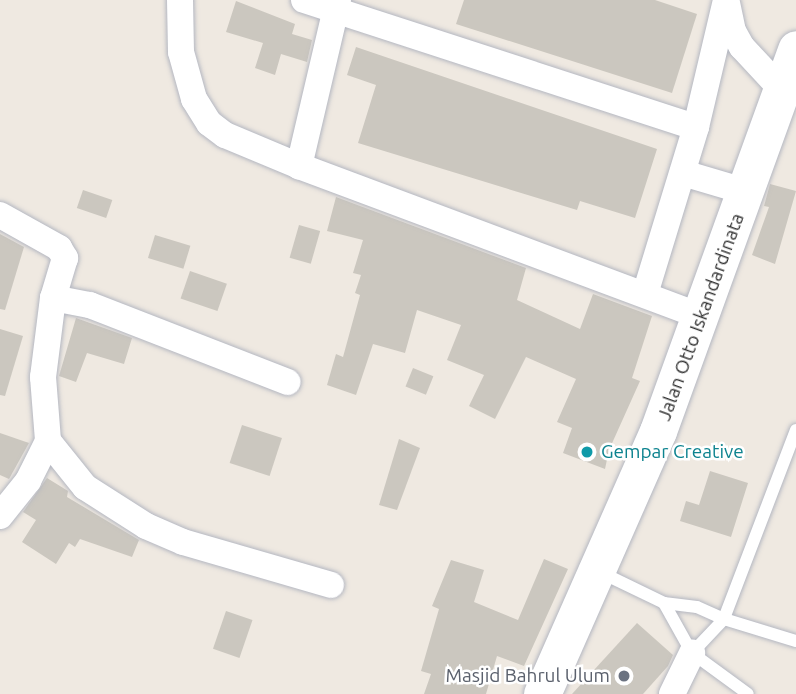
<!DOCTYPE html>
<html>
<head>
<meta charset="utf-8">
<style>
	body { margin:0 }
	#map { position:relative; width:796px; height:694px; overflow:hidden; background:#efe9e1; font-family:Ubuntu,sans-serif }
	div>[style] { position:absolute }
	.building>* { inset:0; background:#cbc7bf; transform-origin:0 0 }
	.roads { filter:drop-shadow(0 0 2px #b4b7c1) drop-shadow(0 0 2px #b4b7c1) }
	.service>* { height:12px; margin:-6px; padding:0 6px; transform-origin:6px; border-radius:6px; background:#fff }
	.minor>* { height:26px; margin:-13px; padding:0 13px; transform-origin:13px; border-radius:13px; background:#fff }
	.secondary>* { height:37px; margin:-18.5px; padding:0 18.5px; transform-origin:18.5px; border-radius:18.5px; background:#fff }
	.dots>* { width:19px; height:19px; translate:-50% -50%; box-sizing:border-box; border:4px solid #fff; border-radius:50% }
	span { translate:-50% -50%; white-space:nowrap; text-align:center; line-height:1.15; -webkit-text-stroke:5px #fff; paint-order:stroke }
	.street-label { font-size:19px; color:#2e2e2e }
	.culture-label { font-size:19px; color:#0d838f }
	.left { translate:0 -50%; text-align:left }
	.worship-label { font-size:19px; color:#5b616d }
	.right { translate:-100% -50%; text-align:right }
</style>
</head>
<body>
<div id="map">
	<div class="building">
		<div style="clip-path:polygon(464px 0,655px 0,697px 14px,672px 93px,456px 24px)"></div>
		<div style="clip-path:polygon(236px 1px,295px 24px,292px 34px,312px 40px,307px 62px,281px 54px,275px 75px,255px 68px,263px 43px,226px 32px)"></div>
		<div style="clip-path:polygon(356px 47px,657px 149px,635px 218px,580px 201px,577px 210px,358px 143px,376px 85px,347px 75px)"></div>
		<div style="clip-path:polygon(770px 184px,796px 191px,775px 264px,752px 255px,769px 207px,764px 206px)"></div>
		<div style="left:83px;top:190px;width:31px;height:19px;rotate:19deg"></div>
		<div style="clip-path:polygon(336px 197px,526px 268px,517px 300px,580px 329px,593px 294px,652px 316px,632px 378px,640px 381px,609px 450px,605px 469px,563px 453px,572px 428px,557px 422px,576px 379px,526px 357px,495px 419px,469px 406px,484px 375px,447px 360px,461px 325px,417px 310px,405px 353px,373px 344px,356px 395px,327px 385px,336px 354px,343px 357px,360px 295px,355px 293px,361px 275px,353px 273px,363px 240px,327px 231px)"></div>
		<div style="left:299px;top:225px;width:22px;height:34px;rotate:16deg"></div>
		<div style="clip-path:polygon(0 234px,24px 247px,5px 310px,0 309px)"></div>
		<div style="left:155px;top:235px;width:37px;height:24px;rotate:17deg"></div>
		<div style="left:190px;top:271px;width:39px;height:29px;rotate:19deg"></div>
		<div style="clip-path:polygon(76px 318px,132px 338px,124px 364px,87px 353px,76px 382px,59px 376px)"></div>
		<div style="clip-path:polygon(0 329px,23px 336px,5px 396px,0 395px)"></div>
		<div style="left:413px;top:368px;width:22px;height:20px;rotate:22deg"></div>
		<div style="left:242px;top:425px;width:42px;height:40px;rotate:18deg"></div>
		<div style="clip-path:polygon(0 433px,29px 443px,9px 479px,0 475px)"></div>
		<div style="clip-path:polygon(399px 439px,420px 448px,397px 510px,379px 505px)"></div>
		<div style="clip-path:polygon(710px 471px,748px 483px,731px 537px,680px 521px,686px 501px,699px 505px)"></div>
		<div style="clip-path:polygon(47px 478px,68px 491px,67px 497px,139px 540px,132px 557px,80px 539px,75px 547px,69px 543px,56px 564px,22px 542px,36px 520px,23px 512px)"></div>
		<div style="clip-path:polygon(544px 559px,568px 569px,524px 666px,497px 656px,486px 694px,424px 694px,431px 674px,421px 671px,439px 609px,432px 606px,451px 560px,484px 570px,474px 602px,518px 620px)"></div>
		<div style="left:226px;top:611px;width:28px;height:40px;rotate:19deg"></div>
		<div style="clip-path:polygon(637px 623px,673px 655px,668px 666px,643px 694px,572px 694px)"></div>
	</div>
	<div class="roads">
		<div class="service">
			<div style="left:796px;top:430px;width:202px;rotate:110.9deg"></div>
			<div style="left:724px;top:619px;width:75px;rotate:17deg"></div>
			<div style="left:600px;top:572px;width:71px;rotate:25.8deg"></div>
			<div style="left:664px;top:603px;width:33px;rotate:7deg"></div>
			<div style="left:697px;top:607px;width:30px;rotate:24deg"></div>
			<div style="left:724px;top:619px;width:47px;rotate:133.3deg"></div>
			<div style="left:664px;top:603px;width:57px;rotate:60.8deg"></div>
			<div style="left:692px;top:653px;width:69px;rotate:36.2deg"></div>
		</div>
		<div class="minor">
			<div style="left:180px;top:0;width:52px;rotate:88.9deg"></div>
			<div style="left:181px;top:52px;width:49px;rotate:74.5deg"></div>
			<div style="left:194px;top:99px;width:28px;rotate:58deg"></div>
			<div style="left:209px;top:123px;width:20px;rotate:37deg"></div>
			<div style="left:225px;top:135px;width:80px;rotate:22.7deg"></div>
			<div style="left:304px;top:0;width:412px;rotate:18deg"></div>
			<div style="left:338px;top:0;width:171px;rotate:103.2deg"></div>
			<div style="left:299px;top:166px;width:431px;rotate:20.5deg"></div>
			<div style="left:727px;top:3px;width:29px;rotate:78deg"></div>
			<div style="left:733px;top:31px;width:18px;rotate:61deg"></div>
			<div style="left:742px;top:47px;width:59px;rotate:47.1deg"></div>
			<div style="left:683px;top:173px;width:67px;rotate:16.5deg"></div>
			<div style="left:0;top:215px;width:68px;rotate:29.2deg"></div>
			<div style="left:59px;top:248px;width:12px;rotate:59deg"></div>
			<div style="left:65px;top:258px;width:42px;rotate:106.7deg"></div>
			<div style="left:53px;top:298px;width:80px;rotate:97.2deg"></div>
			<div style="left:43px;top:377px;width:64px;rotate:85.5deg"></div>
			<div style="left:48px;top:441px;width:59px;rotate:51.2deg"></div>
			<div style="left:85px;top:487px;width:72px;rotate:32.6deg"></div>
			<div style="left:146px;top:526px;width:40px;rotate:23.4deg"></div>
			<div style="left:183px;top:542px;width:154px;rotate:16.2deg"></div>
			<div style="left:645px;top:294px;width:175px;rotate:-73deg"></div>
			<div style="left:696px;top:127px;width:130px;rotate:-76.7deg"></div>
			<div style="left:53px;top:298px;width:38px;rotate:11deg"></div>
			<div style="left:90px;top:305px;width:212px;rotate:21.3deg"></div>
			<div style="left:0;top:516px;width:45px;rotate:-51.3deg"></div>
			<div style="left:28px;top:481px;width:45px;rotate:-63.4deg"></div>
			<div style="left:672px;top:694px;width:46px;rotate:-64deg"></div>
		</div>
		<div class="secondary">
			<div style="left:542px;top:694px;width:287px;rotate:-66.2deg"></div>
			<div style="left:658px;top:431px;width:406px;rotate:-70.1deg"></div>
		</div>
	</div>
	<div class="dots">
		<div style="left:587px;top:452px;background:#0f9aa8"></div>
		<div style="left:624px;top:676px;background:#6b7280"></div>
	</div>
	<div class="street-label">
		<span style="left:701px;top:317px;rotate:-70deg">Jalan Otto Iskandardinata</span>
	</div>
	<div class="culture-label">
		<span class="left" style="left:601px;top:452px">Gempar Creative</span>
	</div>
	<div class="worship-label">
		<span class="right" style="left:610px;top:676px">Masjid Bahrul Ulum</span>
	</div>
</div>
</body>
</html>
